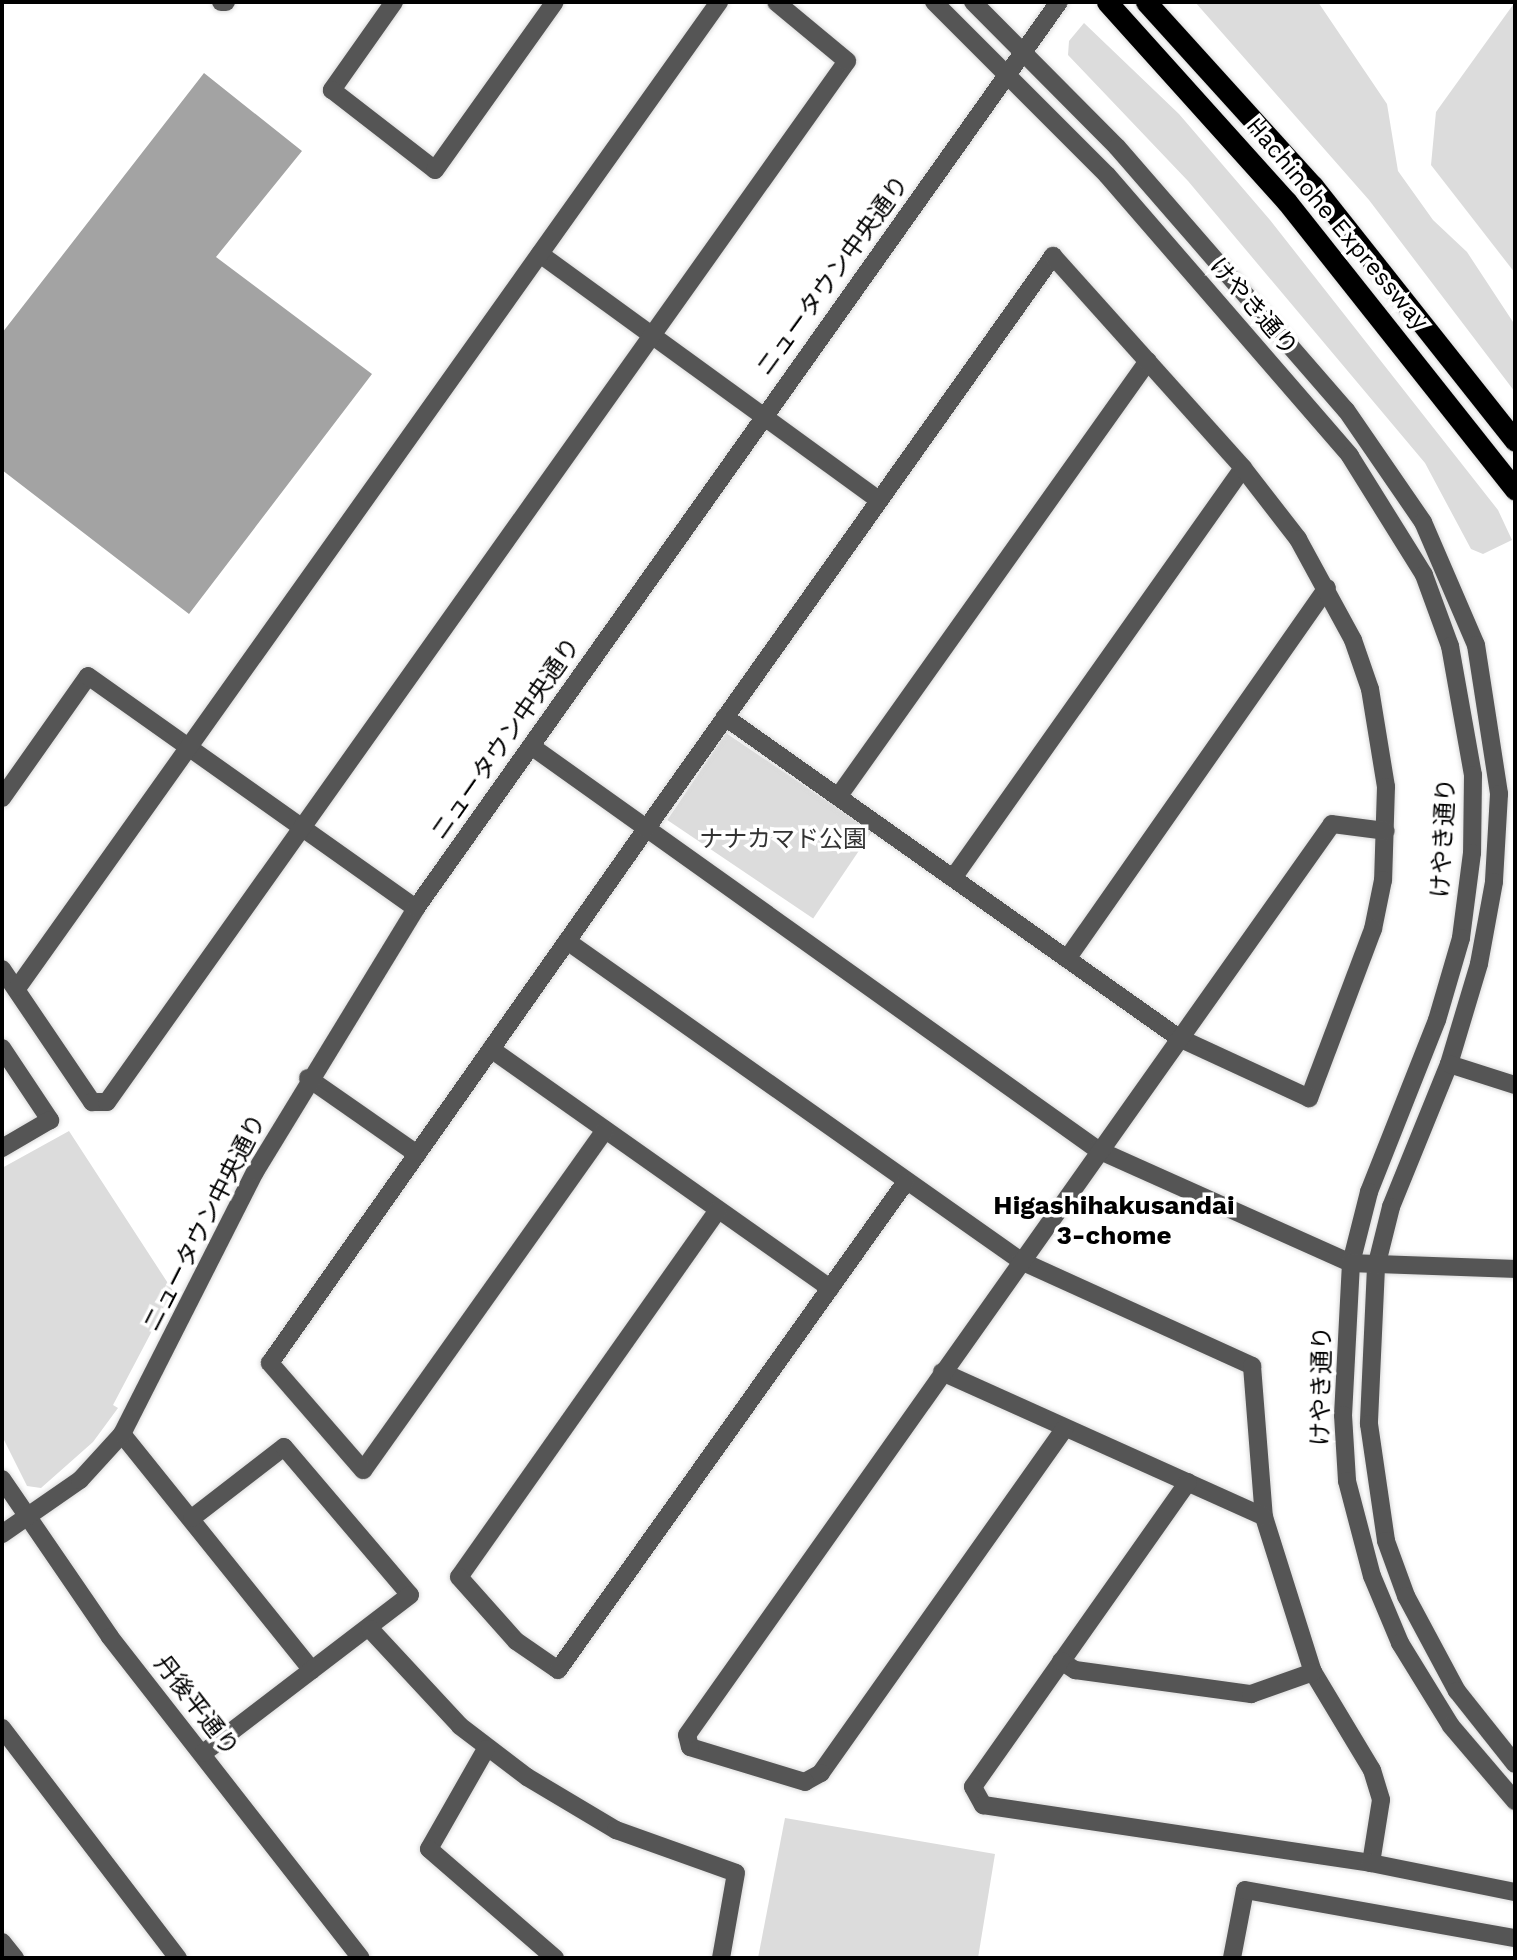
<!DOCTYPE html>
<html>
<head>
<meta charset="utf-8">
<style>
	body { margin:0 }
	#map { position:relative; width:1517px; height:1960px; overflow:hidden; background:#fff; font-family:"Work Sans","Noto Sans JP",sans-serif }
	div>[style] { position:absolute }
	.green>* { inset:0; background:#dcdcdc; transform-origin:0 0 }
	.water>* { inset:0; background:#a3a3a3 }
	.roads { filter:drop-shadow(0 0 2px #dbdbdb) drop-shadow(0 0 2px #dbdbdb) }
	.minor>* { height:18px; margin:-9px; padding:0 9px; transform-origin:9px; border-radius:9px; background:#555 }
	.highway>* { height:21px; margin:-10.5px; padding:0 10.5px; transform-origin:10.5px; border-radius:10.5px; background:#000 }
	span { translate:-50% -50%; white-space:nowrap; text-align:center; line-height:1.15; -webkit-text-stroke:7px #fff; paint-order:stroke }
	.street-label { font-size:24px; color:#000 }
	.park-label { font-size:24px; color:#333 }
	.neighbourhood-label { font-size:26px; color:#000; font-weight:700 }
	.frame { position:absolute; inset:0; border:4px solid #000; pointer-events:none }
</style>
</head>
<body>
<div id="map">
	<div class="green">
		<div style="clip-path:polygon(1195px 2px,1318px 2px,1387px 104px,1398px 171px,1433px 220px,1467px 252px,1515px 325px,1515px 392px,1369px 200px)"></div>
		<div style="clip-path:polygon(1515px 2px,1515px 273px,1431px 165px,1436px 112px)"></div>
		<div style="clip-path:polygon(1084px 23px,1179px 114px,1270px 220px,1498px 510px,1512px 540px,1483px 554px,1471px 549px,1425px 463px,1188px 181px,1068px 55px,1069px 41px)"></div>
		<div style="left:726px;top:733px;width:176px;height:105px;rotate:34deg"></div>
		<div style="clip-path:polygon(69px 1131px,173px 1291px,113px 1405px,118px 1408px,93px 1442px,41px 1488px,27px 1486px,2px 1436px,2px 1168px)"></div>
		<div style="clip-path:polygon(785px 1818px,995px 1854px,978px 1958px,758px 1958px)"></div>
	</div>
	<div class="water">
		<div style="clip-path:polygon(204px 73px,302px 151px,216px 257px,372px 374px,189px 614px,2px 470px,2px 333px)"></div>
	</div>
	<div class="roads">
		<div class="minor">
			<div style="left:221px;top:2px;width:5px"></div>
			<div style="left:394px;top:2px;width:108px;rotate:125.2deg"></div>
			<div style="left:332px;top:90px;width:130px;rotate:37.8deg"></div>
			<div style="left:435px;top:170px;width:206px;rotate:-54.5deg"></div>
			<div style="left:934px;top:2px;width:245px;rotate:45deg"></div>
			<div style="left:1107px;top:175px;width:371px;rotate:49.1deg"></div>
			<div style="left:1350px;top:456px;width:140px;rotate:58.1deg"></div>
			<div style="left:1424px;top:575px;width:76px;rotate:69.9deg"></div>
			<div style="left:1450px;top:646px;width:131px;rotate:79.9deg"></div>
			<div style="left:1473px;top:775px;width:78px;rotate:90.7deg"></div>
			<div style="left:1472px;top:853px;width:86px;rotate:97.4deg"></div>
			<div style="left:1461px;top:938px;width:85px;rotate:106.3deg"></div>
			<div style="left:1437px;top:1020px;width:185px;rotate:111.6deg"></div>
			<div style="left:1369px;top:1192px;width:73px;rotate:104.2deg"></div>
			<div style="left:1351px;top:1263px;width:152px;rotate:93deg"></div>
			<div style="left:1343px;top:1415px;width:66px;rotate:86.5deg"></div>
			<div style="left:1347px;top:1481px;width:98px;rotate:75.3deg"></div>
			<div style="left:1372px;top:1576px;width:73px;rotate:67.3deg"></div>
			<div style="left:1400px;top:1643px;width:97px;rotate:58.4deg"></div>
			<div style="left:1451px;top:1726px;width:99px;rotate:49.5deg"></div>
			<div style="left:973px;top:2px;width:204px;rotate:45.2deg"></div>
			<div style="left:1117px;top:147px;width:349px;rotate:49deg"></div>
			<div style="left:1346px;top:410px;width:136px;rotate:55.5deg"></div>
			<div style="left:1423px;top:522px;width:134px;rotate:66.7deg"></div>
			<div style="left:1476px;top:645px;width:151px;rotate:81.2deg"></div>
			<div style="left:1499px;top:794px;width:88px;rotate:93.3deg"></div>
			<div style="left:1494px;top:882px;width:83px;rotate:100.4deg"></div>
			<div style="left:1479px;top:964px;width:104px;rotate:106.7deg"></div>
			<div style="left:1449px;top:1064px;width:154px;rotate:112.1deg"></div>
			<div style="left:1391px;top:1207px;width:62px;rotate:104deg"></div>
			<div style="left:1376px;top:1267px;width:157px;rotate:92.6deg"></div>
			<div style="left:1369px;top:1424px;width:118px;rotate:81.7deg"></div>
			<div style="left:1386px;top:1541px;width:59px;rotate:70deg"></div>
			<div style="left:1406px;top:1596px;width:108px;rotate:61.8deg"></div>
			<div style="left:1457px;top:1691px;width:93px;rotate:51.5deg"></div>
			<div style="left:540px;top:254px;width:419px;rotate:36deg"></div>
			<div style="left:531px;top:746px;width:696px;rotate:35.47deg"></div>
			<div style="left:1098px;top:1150px;width:277px;rotate:24.1deg"></div>
			<div style="left:1351px;top:1263px;width:164px;rotate:2.1deg"></div>
			<div style="left:838px;top:797px;width:535px;rotate:-54.59deg"></div>
			<div style="left:2px;top:798px;width:149px;rotate:-54.8deg"></div>
			<div style="left:88px;top:676px;width:402px;rotate:35.3deg"></div>
			<div style="left:953px;top:878px;width:502px;rotate:-54.73deg"></div>
			<div style="left:567px;top:941px;width:555px;rotate:35.18deg"></div>
			<div style="left:1021px;top:1261px;width:254px;rotate:24.4deg"></div>
			<div style="left:1252px;top:1366px;width:151px;rotate:85.5deg"></div>
			<div style="left:1264px;top:1517px;width:163px;rotate:72.5deg"></div>
			<div style="left:1313px;top:1672px;width:114px;rotate:59deg"></div>
			<div style="left:1372px;top:1770px;width:31px;rotate:73deg"></div>
			<div style="left:1381px;top:1800px;width:64px;rotate:99deg"></div>
			<div style="left:1067px;top:959px;width:453px;rotate:-55deg"></div>
			<div style="left:2px;top:969px;width:161px;rotate:55.9deg"></div>
			<div style="left:92px;top:1102px;width:15px"></div>
			<div style="left:107px;top:1102px;width:1277px;rotate:-54.59deg"></div>
			<div style="left:847px;top:61px;width:92px;rotate:-140.3deg"></div>
			<div style="left:18px;top:987px;width:1209px;rotate:-54.56deg"></div>
			<div style="left:2px;top:1048px;width:87px;rotate:56.3deg"></div>
			<div style="left:50px;top:1120px;width:56px;rotate:149.7deg"></div>
			<div style="left:491px;top:1049px;width:415px;rotate:35.2deg"></div>
			<div style="left:1449px;top:1064px;width:69px;rotate:17.7deg"></div>
			<div style="left:308px;top:1078px;width:133px;rotate:34.9deg"></div>
			<div style="left:605px;top:1130px;width:417px;rotate:125.4deg"></div>
			<div style="left:363px;top:1470px;width:142px;rotate:-131deg"></div>
			<div style="left:270px;top:1363px;width:653px;rotate:-54.85deg"></div>
			<div style="left:646px;top:829px;width:703px;rotate:-54.61deg"></div>
			<div style="left:1053px;top:256px;width:285px;rotate:48.1deg"></div>
			<div style="left:1243px;top:468px;width:90px;rotate:52.2deg"></div>
			<div style="left:1298px;top:539px;width:115px;rotate:61.4deg"></div>
			<div style="left:1353px;top:640px;width:52px;rotate:70.9deg"></div>
			<div style="left:1370px;top:689px;width:99px;rotate:80.7deg"></div>
			<div style="left:1386px;top:787px;width:93px;rotate:91.8deg"></div>
			<div style="left:1383px;top:880px;width:50px;rotate:101.5deg"></div>
			<div style="left:1373px;top:929px;width:181px;rotate:110.7deg"></div>
			<div style="left:1309px;top:1098px;width:143px;rotate:-155.2deg"></div>
			<div style="left:1179px;top:1038px;width:556px;rotate:-144.74deg"></div>
			<div style="left:718px;top:1210px;width:449px;rotate:125.2deg"></div>
			<div style="left:459px;top:1577px;width:86px;rotate:48.3deg"></div>
			<div style="left:516px;top:1641px;width:51px;rotate:34.6deg"></div>
			<div style="left:558px;top:1670px;width:598px;rotate:-54.53deg"></div>
			<div style="left:942px;top:1372px;width:353px;rotate:24.2deg"></div>
			<div style="left:1065px;top:1428px;width:423px;rotate:125.3deg"></div>
			<div style="left:821px;top:1773px;width:18px;rotate:151deg"></div>
			<div style="left:805px;top:1782px;width:120px;rotate:-163.1deg"></div>
			<div style="left:690px;top:1747px;width:12px;rotate:-104deg"></div>
			<div style="left:687px;top:1735px;width:1116px;rotate:-54.7deg"></div>
			<div style="left:1332px;top:824px;width:54px;rotate:7.4deg"></div>
			<div style="left:122px;top:1434px;width:303px;rotate:51.2deg"></div>
			<div style="left:2px;top:1479px;width:191px;rotate:55.6deg"></div>
			<div style="left:110px;top:1637px;width:407px;rotate:52deg"></div>
			<div style="left:1188px;top:1482px;width:373px;rotate:125.2deg"></div>
			<div style="left:973px;top:1787px;width:21px;rotate:61deg"></div>
			<div style="left:983px;top:1805px;width:392px;rotate:8.5deg"></div>
			<div style="left:1371px;top:1863px;width:147px;rotate:11.4deg"></div>
			<div style="left:192px;top:1518px;width:116px;rotate:-37.7deg"></div>
			<div style="left:284px;top:1447px;width:194px;rotate:49.6deg"></div>
			<div style="left:410px;top:1595px;width:260px;rotate:142.6deg"></div>
			<div style="left:2px;top:1534px;width:95px;rotate:-34.7deg"></div>
			<div style="left:80px;top:1480px;width:62px;rotate:-47.6deg"></div>
			<div style="left:122px;top:1434px;width:294px;rotate:-63.1deg"></div>
			<div style="left:255px;top:1172px;width:309px;rotate:-58.6deg"></div>
			<div style="left:416px;top:908px;width:1111px;rotate:-54.64deg"></div>
			<div style="left:370px;top:1629px;width:132px;rotate:47.1deg"></div>
			<div style="left:460px;top:1726px;width:84px;rotate:37.3deg"></div>
			<div style="left:527px;top:1777px;width:104px;rotate:30.8deg"></div>
			<div style="left:616px;top:1830px;width:127px;rotate:19.7deg"></div>
			<div style="left:736px;top:1873px;width:86px;rotate:100deg"></div>
			<div style="left:1061px;top:1661px;width:17px;rotate:33deg"></div>
			<div style="left:1075px;top:1670px;width:178px;rotate:7.8deg"></div>
			<div style="left:1251px;top:1694px;width:66px;rotate:-19.5deg"></div>
			<div style="left:2px;top:1728px;width:290px;rotate:52.6deg"></div>
			<div style="left:486px;top:1749px;width:115px;rotate:119.7deg"></div>
			<div style="left:429px;top:1849px;width:167px;rotate:40.9deg"></div>
			<div style="left:2px;top:1942px;width:21px;rotate:51deg"></div>
			<div style="left:1232px;top:1958px;width:69px;rotate:-79.2deg"></div>
			<div style="left:1245px;top:1890px;width:274px;rotate:10.1deg"></div>
		</div>
		<div class="highway">
			<div style="left:1107px;top:2px;width:269px;rotate:48deg"></div>
			<div style="left:1287px;top:202px;width:367px;rotate:51.6deg"></div>
			<div style="left:1146px;top:2px;width:248px;rotate:47.8deg"></div>
			<div style="left:1313px;top:186px;width:325px;rotate:51.6deg"></div>
		</div>
	</div>
	<div class="street-label">
		<span style="left:1337px;top:224px;rotate:50deg">Hachinohe Expressway</span>
		<span style="left:833px;top:276px;rotate:-54deg">ニュータウン中央通り</span>
		<span style="left:1253px;top:307px;rotate:49deg">けやき通り</span>
		<span style="left:506px;top:739px;rotate:-55deg">ニュータウン中央通り</span>
		<span style="left:1444px;top:838px;rotate:-87deg">けやき通り</span>
		<span style="left:205px;top:1223px;rotate:-63deg">ニュータウン中央通り</span>
		<span style="left:1322px;top:1386px;rotate:-89deg">けやき通り</span>
		<span style="left:196px;top:1706px;rotate:52deg">丹後平通り</span>
	</div>
	<div class="park-label">
		<span style="left:783px;top:840px">ナナカマド公園</span>
	</div>
	<div class="neighbourhood-label">
		<span style="left:1114px;top:1221px">Higashihakusandai<br>3-chome</span>
	</div>
	<div class="frame"></div>
</div>
</body>
</html>
